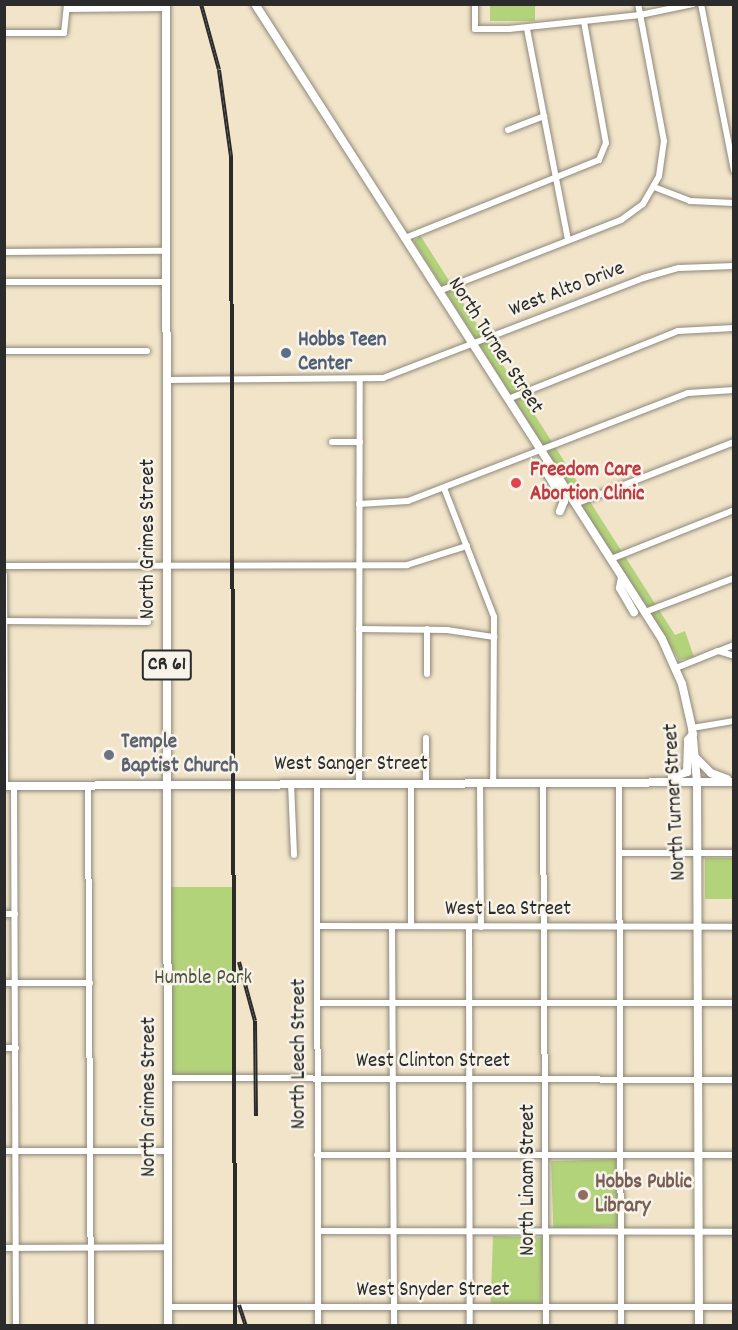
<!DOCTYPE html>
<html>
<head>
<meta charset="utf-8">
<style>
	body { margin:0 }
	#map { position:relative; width:738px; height:1330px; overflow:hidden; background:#f1e4c9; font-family:Dekko,sans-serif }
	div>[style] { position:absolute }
	.green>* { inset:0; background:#b3d37b; transform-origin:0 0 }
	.roads { filter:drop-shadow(0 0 2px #8e887a) drop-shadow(0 0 2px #8e887a) }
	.minor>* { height:6px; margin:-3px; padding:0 3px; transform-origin:3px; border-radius:3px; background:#fff }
	.major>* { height:8px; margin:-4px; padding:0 4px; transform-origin:4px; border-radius:4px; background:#fff }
	.rail>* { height:4px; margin-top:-2px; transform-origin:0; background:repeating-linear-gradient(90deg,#f7f3e8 0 4.5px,#2b2b2b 0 9px); box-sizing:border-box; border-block:2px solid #2b2b2b }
	.dots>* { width:16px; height:16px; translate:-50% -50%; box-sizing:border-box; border:3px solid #f7f3e8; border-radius:50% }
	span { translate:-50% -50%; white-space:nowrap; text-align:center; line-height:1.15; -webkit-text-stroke:5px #f7f3e8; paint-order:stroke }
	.shield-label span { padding:2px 4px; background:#f7f3e8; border:2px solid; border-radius:4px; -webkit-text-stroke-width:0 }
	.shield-label { font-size:20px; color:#2b2b2b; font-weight:700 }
	.street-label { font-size:21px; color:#2b2b2b }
	.service-label { font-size:21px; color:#4e5e75; font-weight:700 }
	.left { translate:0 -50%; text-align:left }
	.health-label { font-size:21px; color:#be3a42; font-weight:700 }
	.worship-label { font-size:21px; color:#5b616d; font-weight:700 }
	.park-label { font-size:21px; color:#4d553f }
	.education-label { font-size:21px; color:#785e54; font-weight:700 }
	.frame { position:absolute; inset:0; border:6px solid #2b2b2b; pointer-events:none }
</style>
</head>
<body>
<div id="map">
	<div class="green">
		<div style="left:490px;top:5px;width:45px;height:16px"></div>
		<div style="clip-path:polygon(420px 235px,675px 635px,685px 631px,694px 657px,679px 660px,414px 242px)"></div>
		<div style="left:705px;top:858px;width:28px;height:41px"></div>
		<div style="clip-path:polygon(171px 887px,234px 887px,234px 1076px,173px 1075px,172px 1071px)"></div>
		<div style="left:616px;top:1159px;width:67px;height:65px;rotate:88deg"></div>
		<div style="left:493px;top:1236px;width:50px;height:68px;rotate:2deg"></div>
	</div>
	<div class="roads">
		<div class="minor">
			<div style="left:475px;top:4px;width:25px;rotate:90deg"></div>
			<div style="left:475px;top:29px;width:34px"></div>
			<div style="left:509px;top:29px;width:132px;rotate:-6.1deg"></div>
			<div style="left:640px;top:15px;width:54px;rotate:-11.7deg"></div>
			<div style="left:701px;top:4px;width:170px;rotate:78.8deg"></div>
			<div style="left:67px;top:9px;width:99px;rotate:-0.6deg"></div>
			<div style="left:527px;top:29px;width:215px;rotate:79deg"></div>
			<div style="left:4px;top:33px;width:60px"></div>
			<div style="left:64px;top:33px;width:29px;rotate:-84deg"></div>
			<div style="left:508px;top:130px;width:39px;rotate:-21deg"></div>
			<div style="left:654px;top:187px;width:39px;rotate:21deg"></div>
			<div style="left:690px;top:201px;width:44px;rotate:2.6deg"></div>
			<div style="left:405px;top:238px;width:209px;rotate:-21.9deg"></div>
			<div style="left:599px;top:160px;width:18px;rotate:-68deg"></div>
			<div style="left:606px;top:143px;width:123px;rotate:-100.3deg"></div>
			<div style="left:4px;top:252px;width:162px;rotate:-0.4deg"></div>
			<div style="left:4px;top:282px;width:163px"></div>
			<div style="left:439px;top:291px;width:195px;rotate:-21.3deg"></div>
			<div style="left:621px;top:220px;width:27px;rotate:-36deg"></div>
			<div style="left:643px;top:204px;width:32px;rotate:-60deg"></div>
			<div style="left:659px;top:176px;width:35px;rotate:-82deg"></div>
			<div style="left:664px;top:141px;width:139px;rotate:-100.7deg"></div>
			<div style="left:4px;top:351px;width:143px"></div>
			<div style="left:167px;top:380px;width:216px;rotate:-0.5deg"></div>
			<div style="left:383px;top:378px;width:279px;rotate:-21deg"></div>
			<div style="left:643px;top:278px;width:37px;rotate:-16deg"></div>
			<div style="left:679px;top:268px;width:55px;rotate:-2.1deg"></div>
			<div style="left:508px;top:399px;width:183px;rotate:-21.8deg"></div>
			<div style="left:678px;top:331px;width:56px;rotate:-3.1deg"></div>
			<div style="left:332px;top:442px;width:28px"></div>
			<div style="left:444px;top:488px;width:138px;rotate:68.8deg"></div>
			<div style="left:494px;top:617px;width:166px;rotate:90.3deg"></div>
			<div style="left:359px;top:504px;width:49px;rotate:-3.5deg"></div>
			<div style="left:408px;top:501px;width:300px;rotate:-21.1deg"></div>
			<div style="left:688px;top:393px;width:46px;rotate:-3.7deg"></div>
			<div style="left:575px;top:504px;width:171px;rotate:-21.3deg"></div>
			<div style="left:611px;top:559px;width:132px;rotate:-21.7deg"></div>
			<div style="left:4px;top:566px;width:403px;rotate:-0.1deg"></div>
			<div style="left:407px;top:565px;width:63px;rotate:-17.6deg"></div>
			<div style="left:4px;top:575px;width:211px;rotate:89.7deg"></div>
			<div style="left:645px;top:612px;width:95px;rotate:-20.9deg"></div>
			<div style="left:4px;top:621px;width:144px;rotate:0.4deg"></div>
			<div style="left:359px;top:629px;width:88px;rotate:0.7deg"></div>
			<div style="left:447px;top:630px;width:48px;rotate:8.5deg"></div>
			<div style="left:427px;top:629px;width:45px;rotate:90deg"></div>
			<div style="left:719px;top:651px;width:16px;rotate:-22deg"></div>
			<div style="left:676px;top:668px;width:45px;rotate:-22deg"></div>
			<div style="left:718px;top:651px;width:17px;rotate:17deg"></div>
			<div style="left:692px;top:728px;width:43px;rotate:-9.5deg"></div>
			<div style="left:426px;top:738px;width:45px;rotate:90deg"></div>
			<div style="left:543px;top:782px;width:544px;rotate:89.68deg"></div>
			<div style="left:619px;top:782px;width:544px;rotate:89.79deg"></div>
			<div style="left:291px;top:783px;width:72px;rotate:87.6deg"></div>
			<div style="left:317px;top:783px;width:543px;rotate:89.89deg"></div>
			<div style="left:359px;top:783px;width:403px;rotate:-89.9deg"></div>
			<div style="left:480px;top:783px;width:144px;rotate:89.6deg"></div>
			<div style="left:14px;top:786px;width:540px;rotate:89.79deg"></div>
			<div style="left:88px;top:786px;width:540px;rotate:89.68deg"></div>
			<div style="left:620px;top:853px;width:114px"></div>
			<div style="left:4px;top:914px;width:11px"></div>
			<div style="left:317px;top:926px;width:417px;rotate:0.1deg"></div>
			<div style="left:392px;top:926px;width:400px;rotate:89.7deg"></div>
			<div style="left:411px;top:926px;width:143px;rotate:-90deg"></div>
			<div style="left:469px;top:927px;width:399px;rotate:89.9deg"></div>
			<div style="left:4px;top:983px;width:86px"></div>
			<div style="left:317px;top:1003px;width:417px"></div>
			<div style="left:4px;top:1048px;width:12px"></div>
			<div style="left:168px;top:1078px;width:566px;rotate:0.2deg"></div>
			<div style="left:4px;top:1151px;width:164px"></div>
			<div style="left:317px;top:1155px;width:417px"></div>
			<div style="left:318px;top:1231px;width:416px;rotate:0.1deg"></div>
			<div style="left:4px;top:1248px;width:164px;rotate:-0.3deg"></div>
			<div style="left:168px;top:1307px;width:566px"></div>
		</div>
		<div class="major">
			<div style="left:166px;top:4px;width:1322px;rotate:89.91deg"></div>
			<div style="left:255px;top:4px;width:754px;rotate:57.34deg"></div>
			<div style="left:662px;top:639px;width:49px;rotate:66deg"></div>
			<div style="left:682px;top:684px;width:45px;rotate:77.2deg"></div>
			<div style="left:692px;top:728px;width:54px;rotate:84.7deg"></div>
			<div style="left:697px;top:782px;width:544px;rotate:89.79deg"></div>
			<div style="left:547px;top:462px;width:11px;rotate:90deg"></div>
			<div style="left:547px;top:473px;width:33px;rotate:59deg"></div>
			<div style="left:564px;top:501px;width:11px;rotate:112deg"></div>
			<div style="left:622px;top:577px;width:11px;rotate:100deg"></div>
			<div style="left:620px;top:588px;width:28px;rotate:60deg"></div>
			<div style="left:695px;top:757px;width:23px;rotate:45deg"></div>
			<div style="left:711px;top:773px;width:17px;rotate:21deg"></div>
			<div style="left:672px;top:777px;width:16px;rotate:-18deg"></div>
			<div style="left:687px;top:772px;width:32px;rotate:-88deg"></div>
			<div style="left:688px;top:740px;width:8px;rotate:-50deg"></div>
			<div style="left:4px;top:786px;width:730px;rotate:-0.31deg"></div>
		</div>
	</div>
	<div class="rail">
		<div style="left:201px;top:4px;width:68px;rotate:74.7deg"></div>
		<div style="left:219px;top:70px;width:88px;rotate:82.1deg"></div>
		<div style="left:231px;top:157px;width:1169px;rotate:89.8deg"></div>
		<div style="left:239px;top:962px;width:61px;rotate:74.8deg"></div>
		<div style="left:255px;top:1021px;width:95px;rotate:89.4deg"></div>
		<div style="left:239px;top:1305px;width:22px;rotate:72deg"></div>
	</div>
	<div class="dots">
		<div style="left:286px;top:353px;background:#5c6f8a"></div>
		<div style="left:516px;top:483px;background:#e0444e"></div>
		<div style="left:109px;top:755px;background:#6b7280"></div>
		<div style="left:583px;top:1195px;background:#8d6e63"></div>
	</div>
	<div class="shield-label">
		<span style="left:167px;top:665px">CR 61</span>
	</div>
	<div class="street-label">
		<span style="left:567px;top:290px;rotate:-21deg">West Alto Drive</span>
		<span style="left:495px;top:346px;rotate:57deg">North Turner Street</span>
		<span style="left:149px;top:539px;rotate:-90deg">North Grimes Street</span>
		<span style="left:351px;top:765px">West Sanger Street</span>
		<span style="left:676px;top:802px;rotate:-93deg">North Turner Street</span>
		<span style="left:508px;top:910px">West Lea Street</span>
		<span style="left:300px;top:1054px;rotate:-90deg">North Leech Street</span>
		<span style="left:433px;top:1062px">West Clinton Street</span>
		<span style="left:150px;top:1097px;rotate:-90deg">North Grimes Street</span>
		<span style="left:529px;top:1180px;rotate:-90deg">North Linam Street</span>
		<span style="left:433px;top:1291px">West Snyder Street</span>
	</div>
	<div class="service-label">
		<span class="left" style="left:298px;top:353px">Hobbs Teen<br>Center</span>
	</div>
	<div class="health-label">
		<span class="left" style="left:530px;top:483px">Freedom Care<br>Abortion Clinic</span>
	</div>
	<div class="worship-label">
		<span class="left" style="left:121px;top:755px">Temple<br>Baptist Church</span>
	</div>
	<div class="park-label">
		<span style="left:203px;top:979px">Humble Park</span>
	</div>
	<div class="education-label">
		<span class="left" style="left:595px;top:1195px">Hobbs Public<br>Library</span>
	</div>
	<div class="frame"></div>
</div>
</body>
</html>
